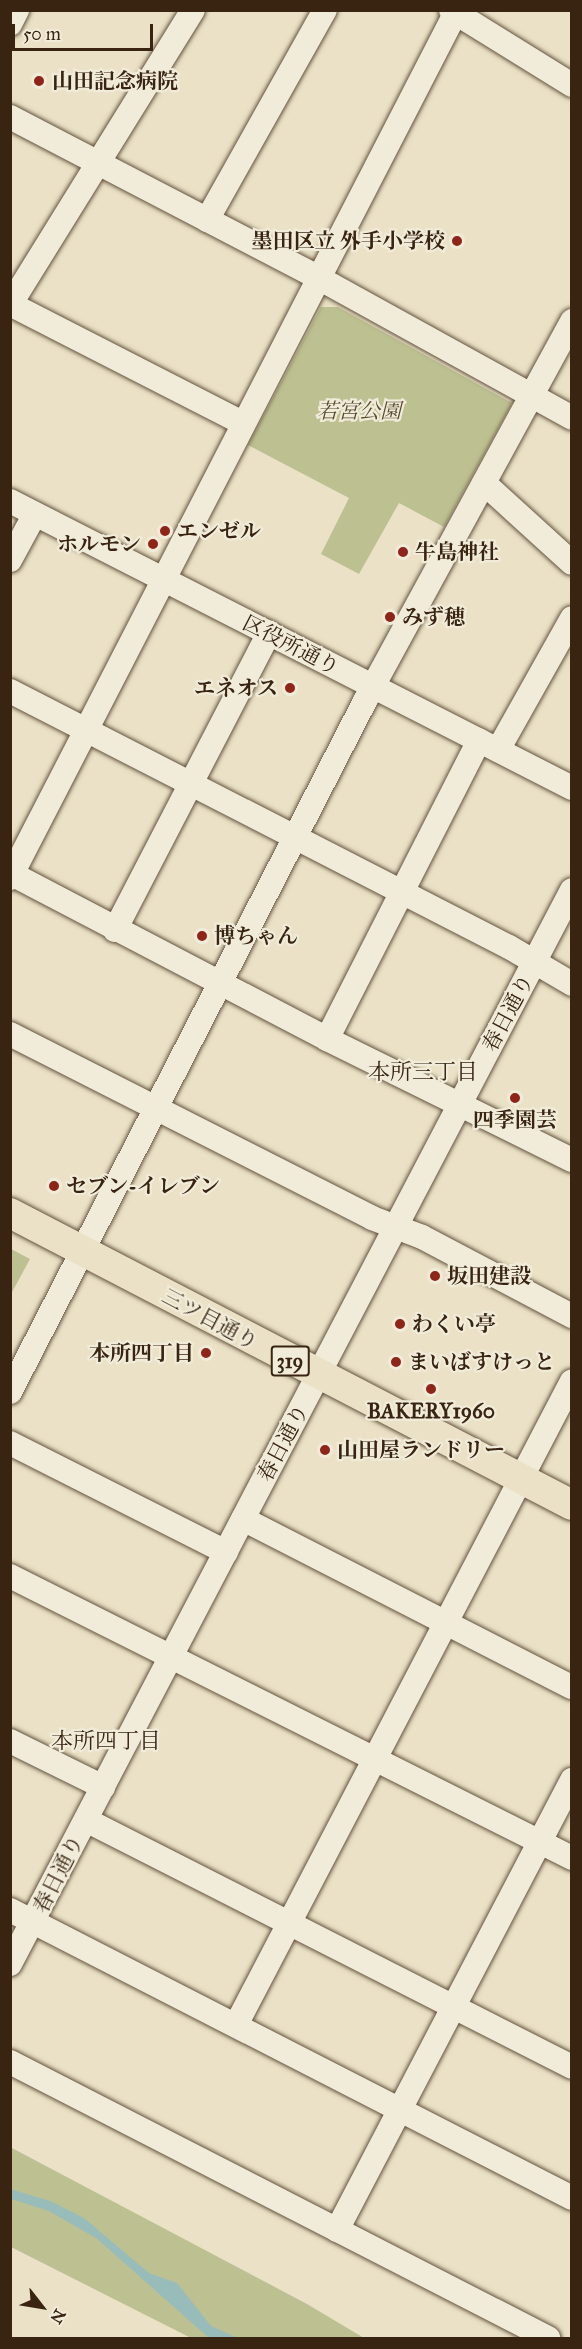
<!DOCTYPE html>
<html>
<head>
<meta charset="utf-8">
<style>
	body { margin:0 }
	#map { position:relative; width:582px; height:2349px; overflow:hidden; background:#eae1c6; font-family:"IM FELL Great Primer","Noto Serif JP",serif }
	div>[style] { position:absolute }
	.green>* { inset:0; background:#bdc191 }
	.water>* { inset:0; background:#98bcba }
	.roads { filter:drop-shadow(0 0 2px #64533e) drop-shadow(0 0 2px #64533e) }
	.minor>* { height:24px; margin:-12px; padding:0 12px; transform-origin:12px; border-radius:12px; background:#f1ecda }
	.major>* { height:30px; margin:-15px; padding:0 15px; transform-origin:15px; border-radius:15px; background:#eae1c6 }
	.dots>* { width:16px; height:16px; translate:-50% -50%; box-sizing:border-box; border:3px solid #f1ecda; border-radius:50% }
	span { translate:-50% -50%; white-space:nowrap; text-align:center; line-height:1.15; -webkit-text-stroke:4.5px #f1ecda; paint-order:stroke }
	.shield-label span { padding:2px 4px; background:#f1ecda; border:2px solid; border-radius:4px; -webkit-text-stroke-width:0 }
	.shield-label { font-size:20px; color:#382410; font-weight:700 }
	.poi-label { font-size:21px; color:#382410; font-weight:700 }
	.left { translate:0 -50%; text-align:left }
	.right { translate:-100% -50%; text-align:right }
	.park-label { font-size:21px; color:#594b30; font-style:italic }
	.street-label { font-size:21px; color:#382410 }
	.neighbourhood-label { font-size:22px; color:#382410 }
	.frame { position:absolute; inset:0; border:12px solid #382410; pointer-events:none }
	.north { position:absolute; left:12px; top:2277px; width:60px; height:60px; -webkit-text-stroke:4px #f1ecda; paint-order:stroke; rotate:121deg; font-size:16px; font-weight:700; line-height:24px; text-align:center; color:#382410 }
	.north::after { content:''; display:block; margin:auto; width:21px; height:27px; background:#382410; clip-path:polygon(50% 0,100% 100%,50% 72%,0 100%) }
	.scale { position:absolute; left:12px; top:24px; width:141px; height:27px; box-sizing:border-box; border:3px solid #382410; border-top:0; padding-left:8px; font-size:18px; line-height:21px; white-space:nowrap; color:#382410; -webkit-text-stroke:4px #f1ecda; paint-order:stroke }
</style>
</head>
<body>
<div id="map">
	<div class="green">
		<div style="clip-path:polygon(321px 307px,338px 307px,512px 403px,444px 527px,399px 503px,359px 574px,321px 554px,349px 498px,248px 445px)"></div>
		<div style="clip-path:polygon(11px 1249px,30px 1259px,11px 1294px)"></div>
		<div style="clip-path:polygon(10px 2147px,307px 2304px,364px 2338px,191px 2338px,11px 2247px)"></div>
	</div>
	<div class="water">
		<div style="clip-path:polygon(10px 2189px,50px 2201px,84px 2218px,149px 2273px,177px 2283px,211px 2326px,238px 2338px,209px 2338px,96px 2238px,49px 2211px,11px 2199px)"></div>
	</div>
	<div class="roads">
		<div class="minor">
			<div style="left:451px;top:10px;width:142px;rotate:31.8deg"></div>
			<div style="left:10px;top:24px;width:16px;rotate:-63deg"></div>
			<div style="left:10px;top:117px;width:346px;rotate:27.5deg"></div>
			<div style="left:317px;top:277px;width:291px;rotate:28.9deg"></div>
			<div style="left:207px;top:220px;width:241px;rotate:-60.7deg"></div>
			<div style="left:10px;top:304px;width:262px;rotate:27.1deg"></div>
			<div style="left:10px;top:305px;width:347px;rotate:-58.2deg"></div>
			<div style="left:484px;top:483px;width:119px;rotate:42.3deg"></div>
			<div style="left:10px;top:501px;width:631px;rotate:27.05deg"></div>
			<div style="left:10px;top:560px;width:52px;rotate:-61.5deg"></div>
			<div style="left:10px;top:691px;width:561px;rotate:27.16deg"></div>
			<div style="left:509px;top:947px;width:73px;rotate:30.4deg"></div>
			<div style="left:498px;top:750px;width:151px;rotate:-60.7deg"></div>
			<div style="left:10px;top:873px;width:358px;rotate:27.6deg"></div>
			<div style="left:327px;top:1039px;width:273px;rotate:26.3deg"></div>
			<div style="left:10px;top:878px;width:976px;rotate:-62.75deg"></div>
			<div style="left:115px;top:930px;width:335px;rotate:-62.6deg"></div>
			<div style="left:10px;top:1034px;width:406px;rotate:26.9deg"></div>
			<div style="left:372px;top:1218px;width:53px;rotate:20.8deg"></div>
			<div style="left:422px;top:1237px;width:170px;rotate:27.8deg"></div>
			<div style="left:327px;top:1039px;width:335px;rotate:-63deg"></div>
			<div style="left:10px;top:1392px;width:777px;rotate:-62.81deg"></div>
			<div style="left:365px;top:701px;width:433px;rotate:-61.4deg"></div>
			<div style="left:10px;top:1443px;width:242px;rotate:26.8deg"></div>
			<div style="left:243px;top:1519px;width:369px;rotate:27.1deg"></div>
			<div style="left:10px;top:1576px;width:629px;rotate:26.65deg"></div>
			<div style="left:10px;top:1741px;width:104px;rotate:26.3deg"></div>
			<div style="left:86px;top:1820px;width:545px;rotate:26.94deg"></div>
			<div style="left:10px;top:1910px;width:631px;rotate:27.13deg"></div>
			<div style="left:10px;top:1964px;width:1212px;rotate:-62.38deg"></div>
			<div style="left:236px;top:2025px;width:726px;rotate:-62.45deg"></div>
			<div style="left:10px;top:2062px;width:605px;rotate:27.16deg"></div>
			<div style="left:337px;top:2230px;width:508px;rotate:-62.43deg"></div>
		</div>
		<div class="major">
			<div style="left:10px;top:1213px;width:633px;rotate:27.46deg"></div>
		</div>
	</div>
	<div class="dots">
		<div style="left:39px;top:81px;background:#8f2418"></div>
		<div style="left:457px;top:241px;background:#8f2418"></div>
		<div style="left:165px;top:531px;background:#8f2418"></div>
		<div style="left:153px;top:544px;background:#8f2418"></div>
		<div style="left:403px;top:552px;background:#8f2418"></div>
		<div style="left:390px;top:617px;background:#8f2418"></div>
		<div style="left:290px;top:688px;background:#8f2418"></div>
		<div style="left:202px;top:936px;background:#8f2418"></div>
		<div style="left:515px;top:1098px;background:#8f2418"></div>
		<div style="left:54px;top:1186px;background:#8f2418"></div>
		<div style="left:435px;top:1276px;background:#8f2418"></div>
		<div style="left:400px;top:1324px;background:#8f2418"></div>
		<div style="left:206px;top:1353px;background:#8f2418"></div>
		<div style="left:396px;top:1362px;background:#8f2418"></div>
		<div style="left:431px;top:1389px;background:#8f2418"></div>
		<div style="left:325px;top:1450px;background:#8f2418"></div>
	</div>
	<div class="shield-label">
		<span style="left:290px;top:1361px">319</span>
	</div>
	<div class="poi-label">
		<span class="left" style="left:52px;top:81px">山田記念病院</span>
		<span class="right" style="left:445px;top:241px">墨田区立 外手小学校</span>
		<span class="left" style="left:177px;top:531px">エンゼル</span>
		<span class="right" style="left:141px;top:544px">ホルモン</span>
		<span class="left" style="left:415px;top:552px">牛島神社</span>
		<span class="left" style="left:402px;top:617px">みず穂</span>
		<span class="right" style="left:278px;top:688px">エネオス</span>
		<span class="left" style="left:214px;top:936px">博ちゃん</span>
		<span style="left:515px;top:1120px">四季園芸</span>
		<span class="left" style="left:66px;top:1186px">セブン-イレブン</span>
		<span class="left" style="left:447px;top:1276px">坂田建設</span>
		<span class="left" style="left:412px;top:1324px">わくい亭</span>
		<span class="right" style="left:194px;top:1353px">本所四丁目</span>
		<span class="left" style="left:408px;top:1362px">まいばすけっと</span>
		<span style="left:431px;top:1411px">BAKERY1960</span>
		<span class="left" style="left:337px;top:1450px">山田屋ランドリー</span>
	</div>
	<div class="park-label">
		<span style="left:359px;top:411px">若宮公園</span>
	</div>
	<div class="street-label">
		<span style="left:291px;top:645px;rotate:27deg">区役所通り</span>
		<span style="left:508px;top:1013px;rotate:-62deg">春日通り</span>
		<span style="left:210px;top:1319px;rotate:28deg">三ツ目通り</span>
		<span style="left:283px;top:1443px;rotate:-62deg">春日通り</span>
		<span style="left:58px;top:1874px;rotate:-63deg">春日通り</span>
	</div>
	<div class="neighbourhood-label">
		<span style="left:423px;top:1072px">本所三丁目</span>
		<span style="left:106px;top:1741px">本所四丁目</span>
	</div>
	<div class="frame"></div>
	<div class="north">N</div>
	<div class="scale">50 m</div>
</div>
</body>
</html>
